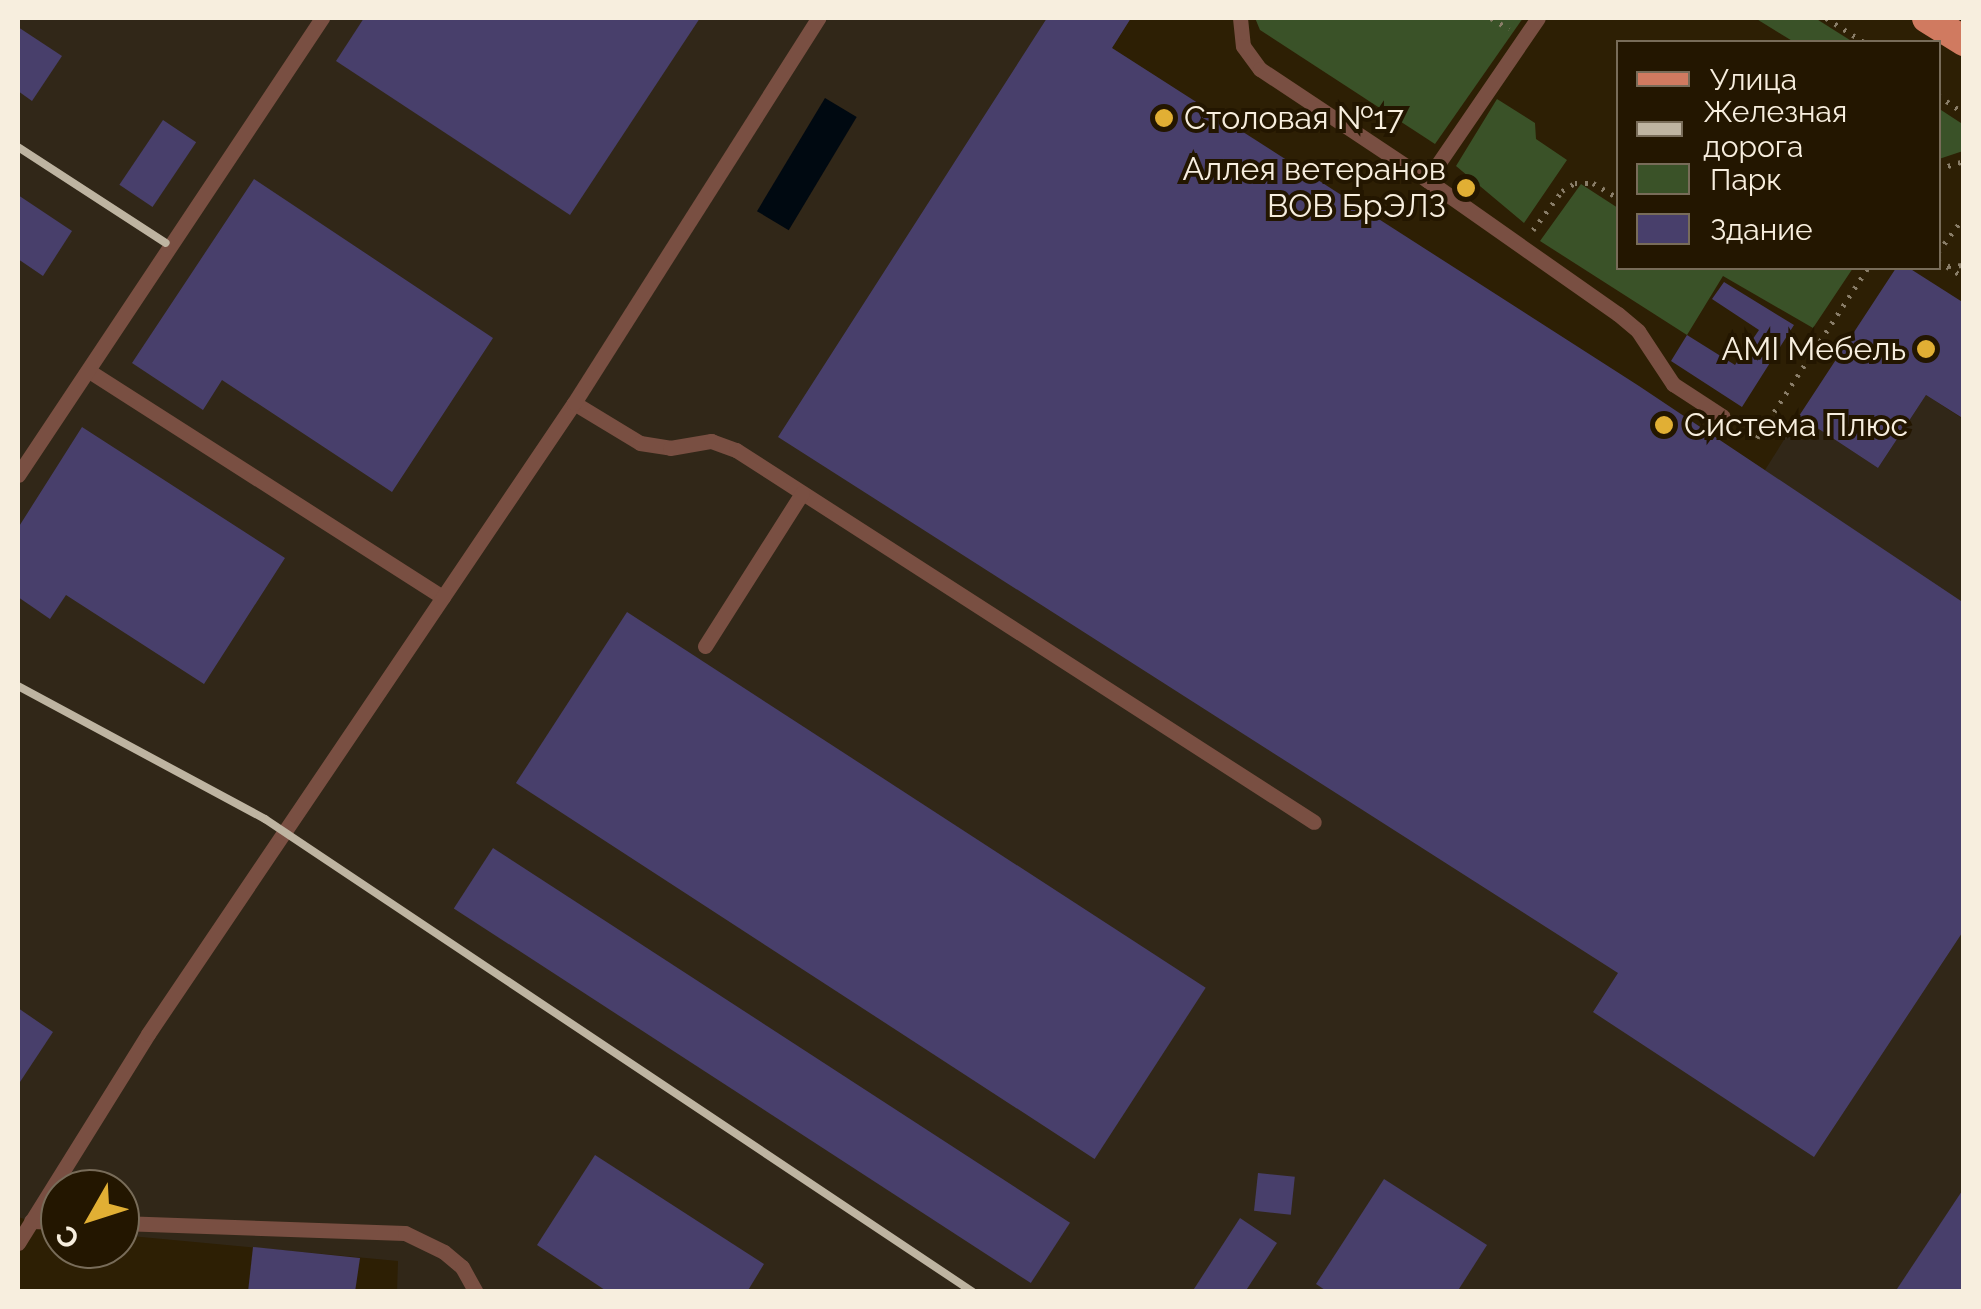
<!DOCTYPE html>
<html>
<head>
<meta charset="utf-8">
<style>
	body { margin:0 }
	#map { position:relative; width:1981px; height:1309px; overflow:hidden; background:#2d1f04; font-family:Raleway,sans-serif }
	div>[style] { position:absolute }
	.industrial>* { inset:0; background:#312718 }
	.green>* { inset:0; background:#3a5228 }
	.water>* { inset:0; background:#000911; transform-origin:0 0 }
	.building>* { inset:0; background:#483f6b; transform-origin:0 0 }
	.path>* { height:5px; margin-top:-2.5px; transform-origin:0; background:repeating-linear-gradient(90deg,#897d68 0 2.5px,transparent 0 10.5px) }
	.lane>* { height:15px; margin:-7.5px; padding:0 7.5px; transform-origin:7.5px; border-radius:7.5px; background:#794f42 }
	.primary>* { height:30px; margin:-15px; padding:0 15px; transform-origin:15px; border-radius:15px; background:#d07a60 }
	.rail>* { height:8px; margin:-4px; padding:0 4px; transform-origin:4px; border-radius:4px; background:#beb4a1 }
	.dots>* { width:28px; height:28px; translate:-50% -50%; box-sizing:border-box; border:5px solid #231600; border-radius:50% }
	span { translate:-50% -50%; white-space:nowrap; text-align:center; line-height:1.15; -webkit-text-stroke:8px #231600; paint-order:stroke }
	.poi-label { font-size:32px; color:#f7eede }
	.left { translate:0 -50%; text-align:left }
	.right { translate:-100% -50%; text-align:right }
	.frame { position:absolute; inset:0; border:20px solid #f7eede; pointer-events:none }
	.legend { position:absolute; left:1616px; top:40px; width:325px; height:230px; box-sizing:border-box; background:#231600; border:2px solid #786c59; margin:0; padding:12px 18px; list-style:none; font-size:30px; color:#f7eede }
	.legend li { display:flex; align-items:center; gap:20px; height:50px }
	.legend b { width:50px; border:2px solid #786c59 }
	.north { position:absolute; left:40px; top:1169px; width:100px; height:100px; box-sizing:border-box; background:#231600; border:2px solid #786c59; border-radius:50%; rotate:231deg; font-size:28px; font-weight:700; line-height:40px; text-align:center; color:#f7eede }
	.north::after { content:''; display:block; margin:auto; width:35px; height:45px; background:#e1af34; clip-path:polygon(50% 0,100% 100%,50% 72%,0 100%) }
</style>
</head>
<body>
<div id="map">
	<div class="industrial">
		<div style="clip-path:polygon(18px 18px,1131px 18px,1112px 48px,1765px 470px,1799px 416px,1878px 468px,1926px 395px,1963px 419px,1963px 1291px,397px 1292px,398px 1261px,120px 1235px,120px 1189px,60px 1189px,60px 1230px,18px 1217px)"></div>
	</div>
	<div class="green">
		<div style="clip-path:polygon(1255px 18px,1523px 18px,1435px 144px,1260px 30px)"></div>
		<div style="clip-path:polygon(1755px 18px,1815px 18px,1853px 42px,1794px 42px)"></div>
		<div style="clip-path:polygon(1497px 99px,1535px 123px,1536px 139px,1567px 160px,1524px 223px,1456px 166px)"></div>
		<div style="clip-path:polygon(1938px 108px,1964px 125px,1963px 151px,1939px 159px)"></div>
		<div style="clip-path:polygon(1581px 184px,1618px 208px,1618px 268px,1853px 268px,1813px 328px,1723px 276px,1687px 335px,1540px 241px)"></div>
	</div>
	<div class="water">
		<div style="left:825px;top:98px;width:37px;height:132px;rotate:31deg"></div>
	</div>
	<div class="building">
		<div style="clip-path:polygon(364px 18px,700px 18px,570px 215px,336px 61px)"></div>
		<div style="clip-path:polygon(1047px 18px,1131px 18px,1112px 48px,1639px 386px,1964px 603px,1964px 930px,1814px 1157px,1593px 1012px,1618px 973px,778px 437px)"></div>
		<div style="clip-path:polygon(18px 27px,62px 56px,32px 101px,18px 91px)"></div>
		<div style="left:163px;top:120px;width:40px;height:78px;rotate:34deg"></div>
		<div style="clip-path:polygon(254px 179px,493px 338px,392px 492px,222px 380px,203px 410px,132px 363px)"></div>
		<div style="clip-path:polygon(18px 195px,72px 231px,43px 276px,18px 259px)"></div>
		<div style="clip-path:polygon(1896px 268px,1909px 268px,1964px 303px,1964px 419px,1926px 395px,1878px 468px,1799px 416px)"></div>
		<div style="clip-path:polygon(1724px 282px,1794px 325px,1742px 407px,1671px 361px,1687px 335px,1735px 365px,1759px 330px,1712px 299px)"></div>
		<div style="clip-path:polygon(82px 427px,285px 558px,204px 684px,66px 595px,50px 619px,18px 597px,18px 528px)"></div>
		<div style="left:627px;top:612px;width:690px;height:204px;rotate:33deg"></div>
		<div style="left:493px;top:848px;width:688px;height:72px;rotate:33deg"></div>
		<div style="clip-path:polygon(18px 1008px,53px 1032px,18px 1085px)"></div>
		<div style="clip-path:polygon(595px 1155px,764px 1264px,747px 1292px,608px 1292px,537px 1245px)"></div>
		<div style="left:1258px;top:1173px;width:37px;height:38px;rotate:6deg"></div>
		<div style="clip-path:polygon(1384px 1179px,1487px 1245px,1457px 1292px,1328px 1292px,1316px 1284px)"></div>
		<div style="clip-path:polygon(1964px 1188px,1964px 1292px,1895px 1292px)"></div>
		<div style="clip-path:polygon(1240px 1218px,1277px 1243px,1245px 1292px,1192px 1292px)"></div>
		<div style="clip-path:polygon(253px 1247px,360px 1258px,355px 1292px,248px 1292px)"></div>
	</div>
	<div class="path">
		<div style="left:1491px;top:18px;width:21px;rotate:31deg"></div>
		<div style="left:1826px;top:18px;width:45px;rotate:32.3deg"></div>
		<div style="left:1938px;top:95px;width:32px;rotate:35deg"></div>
		<div style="left:1938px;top:169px;width:27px;rotate:-17deg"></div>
		<div style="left:1533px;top:230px;width:49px;rotate:-53.4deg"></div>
		<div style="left:1562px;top:191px;width:15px;rotate:-32deg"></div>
		<div style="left:1575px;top:183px;width:18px"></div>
		<div style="left:1593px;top:183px;width:29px;rotate:31deg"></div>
		<div style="left:1938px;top:252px;width:44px;rotate:-53.4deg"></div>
		<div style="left:1938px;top:261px;width:31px;rotate:32deg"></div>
		<div style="left:1948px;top:266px;width:16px;rotate:-4deg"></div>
		<div style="left:1757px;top:438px;width:203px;rotate:-56.9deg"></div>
	</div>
	<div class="lane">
		<div style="left:1240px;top:18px;width:28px;rotate:84deg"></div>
		<div style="left:1243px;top:46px;width:29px;rotate:54deg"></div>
		<div style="left:1260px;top:69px;width:201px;rotate:33.6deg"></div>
		<div style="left:1427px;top:180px;width:196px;rotate:-55.6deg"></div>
		<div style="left:1427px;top:180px;width:233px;rotate:35.1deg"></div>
		<div style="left:1618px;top:314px;width:26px;rotate:40deg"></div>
		<div style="left:1638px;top:331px;width:64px;rotate:56.6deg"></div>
		<div style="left:1673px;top:384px;width:59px;rotate:33.1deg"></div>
		<div style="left:89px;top:371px;width:420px;rotate:32.6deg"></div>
		<div style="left:574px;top:403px;width:77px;rotate:31.2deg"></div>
		<div style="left:640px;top:443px;width:30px;rotate:9deg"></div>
		<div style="left:670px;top:448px;width:42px;rotate:-9.7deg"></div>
		<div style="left:711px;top:441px;width:27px;rotate:20deg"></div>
		<div style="left:736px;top:450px;width:687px;rotate:32.77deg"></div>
		<div style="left:18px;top:475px;width:549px;rotate:-56.37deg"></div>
		<div style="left:705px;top:646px;width:181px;rotate:-57.6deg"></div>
		<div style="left:31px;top:1221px;width:29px;rotate:2deg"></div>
		<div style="left:120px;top:1223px;width:285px;rotate:2deg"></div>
		<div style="left:405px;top:1233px;width:43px;rotate:26deg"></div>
		<div style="left:444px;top:1252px;width:23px;rotate:40deg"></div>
		<div style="left:462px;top:1267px;width:29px;rotate:61deg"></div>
		<div style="left:18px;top:1243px;width:246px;rotate:-58.1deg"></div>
		<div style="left:148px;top:1034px;width:761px;rotate:-55.98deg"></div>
		<div style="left:574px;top:403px;width:456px;rotate:-57.6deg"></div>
	</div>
	<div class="primary">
		<div style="left:1927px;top:18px;width:44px;rotate:31.9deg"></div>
	</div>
	<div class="rail">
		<div style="left:18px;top:147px;width:176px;rotate:33deg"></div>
		<div style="left:18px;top:686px;width:281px;rotate:28.3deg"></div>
		<div style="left:265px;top:819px;width:851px;rotate:33.75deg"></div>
	</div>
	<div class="dots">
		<div style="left:1164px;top:118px;background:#e1af34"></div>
		<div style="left:1466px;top:188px;background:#e1af34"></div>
		<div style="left:1926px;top:349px;background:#e1af34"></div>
		<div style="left:1664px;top:425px;background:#e1af34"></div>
	</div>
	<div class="poi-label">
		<span class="left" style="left:1184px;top:118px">Столовая №17</span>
		<span class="right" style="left:1446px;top:188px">Аллея ветеранов<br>ВОВ БрЭЛЗ</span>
		<span class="right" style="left:1906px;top:349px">AMI Мебель</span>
		<span class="left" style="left:1684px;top:425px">Система Плюс</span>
	</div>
	<div class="frame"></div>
	<ul class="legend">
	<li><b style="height:12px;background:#d07a60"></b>Улица</li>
	<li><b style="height:12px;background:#beb4a1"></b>Железная дорога</li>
	<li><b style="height:28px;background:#3a5228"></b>Парк</li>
	<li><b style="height:28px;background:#483f6b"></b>Здание</li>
	</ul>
	<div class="north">С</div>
</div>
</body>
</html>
